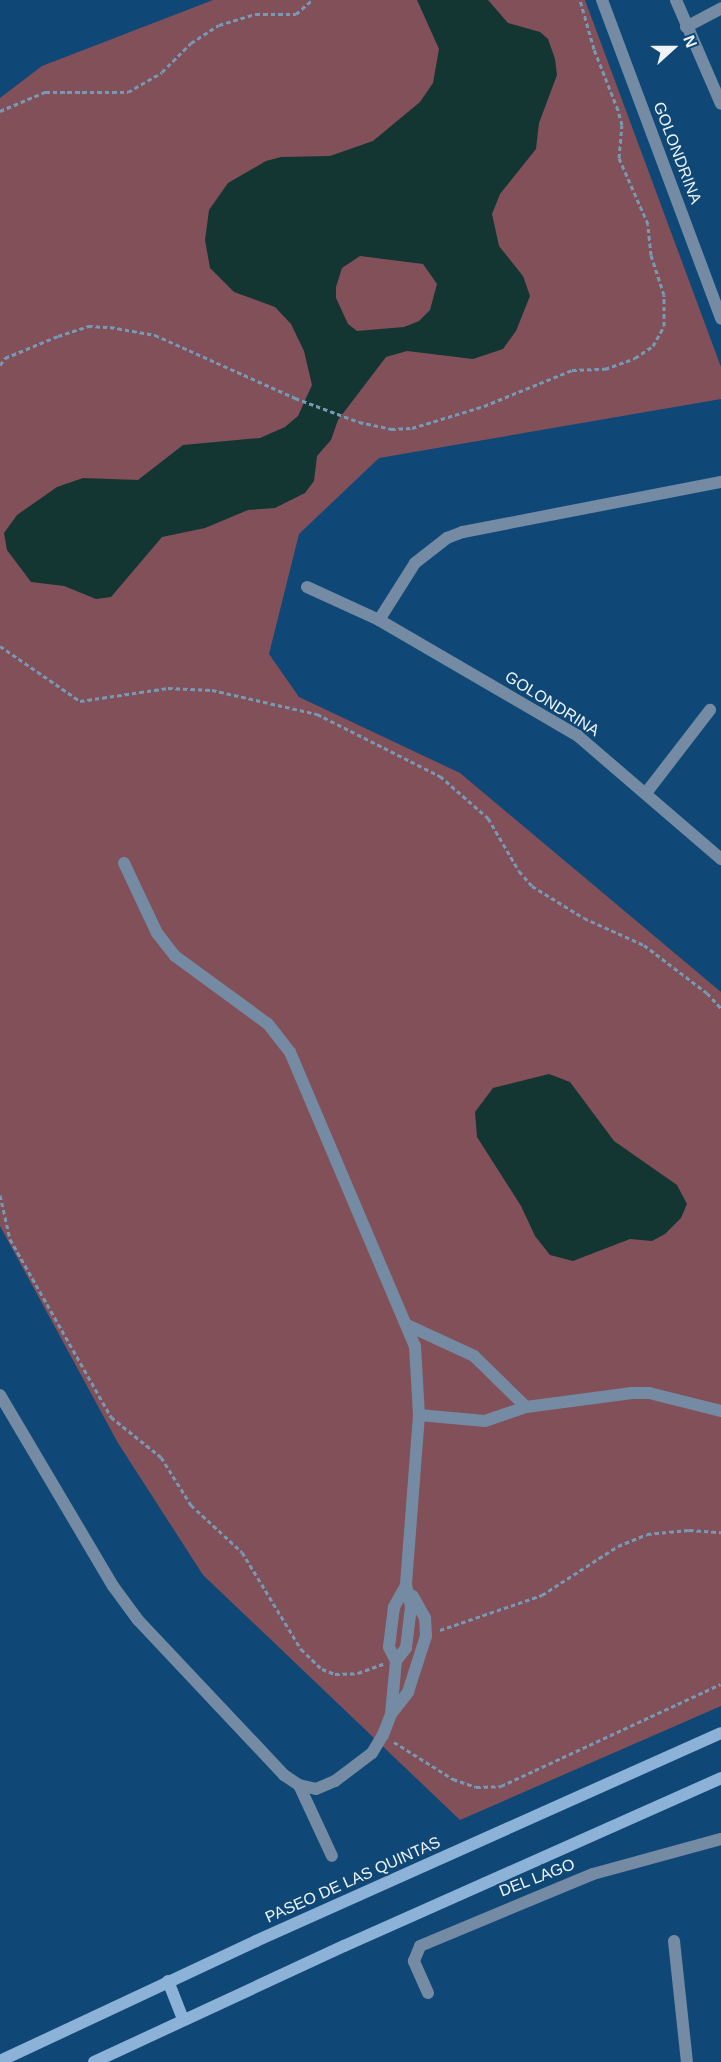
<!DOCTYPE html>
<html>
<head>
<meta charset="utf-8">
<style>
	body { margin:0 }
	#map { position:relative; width:721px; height:2062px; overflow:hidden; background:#0f4876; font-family:Arial,sans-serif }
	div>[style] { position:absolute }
	.green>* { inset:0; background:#815058 }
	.water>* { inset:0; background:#133633 }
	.path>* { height:3px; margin-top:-1.5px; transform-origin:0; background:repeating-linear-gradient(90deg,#7799b3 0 4.5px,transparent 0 7.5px) }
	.minor>* { height:12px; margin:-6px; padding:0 6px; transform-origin:6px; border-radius:6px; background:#748ba3 }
	.secondary>* { height:12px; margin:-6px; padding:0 6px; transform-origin:6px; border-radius:6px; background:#8db2d7 }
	span { translate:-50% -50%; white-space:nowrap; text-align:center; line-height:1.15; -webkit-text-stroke:4.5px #0f4876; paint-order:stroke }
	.street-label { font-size:16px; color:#eef4f9 }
	.north { position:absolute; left:643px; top:18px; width:60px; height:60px; -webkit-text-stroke:4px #0f4876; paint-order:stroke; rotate:69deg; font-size:16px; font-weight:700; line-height:24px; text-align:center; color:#eef4f9 }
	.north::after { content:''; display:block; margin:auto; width:21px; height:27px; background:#eef4f9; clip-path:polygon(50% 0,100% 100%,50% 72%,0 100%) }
</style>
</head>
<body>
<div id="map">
	<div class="green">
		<div style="clip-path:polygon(213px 0,585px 0,721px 367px,721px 399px,379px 458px,299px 534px,269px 654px,299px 697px,460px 773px,721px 992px,721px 1706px,460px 1820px,203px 1575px,118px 1443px,0 1226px,0 98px,42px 66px)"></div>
	</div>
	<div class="water">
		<div style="clip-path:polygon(evenodd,417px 0,488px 0,508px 23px,540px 32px,548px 39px,555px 59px,557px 75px,539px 123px,536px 149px,500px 194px,492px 214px,499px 246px,523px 276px,530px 296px,516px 331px,503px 349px,473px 359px,407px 351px,386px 357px,338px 420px,331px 440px,317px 456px,314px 481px,305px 493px,275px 508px,248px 510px,205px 528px,162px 537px,111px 597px,96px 599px,64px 586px,31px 582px,7px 550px,4px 533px,17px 515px,57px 487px,83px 478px,138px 480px,183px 445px,260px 438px,285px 427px,298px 416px,312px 385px,304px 351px,291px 324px,275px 307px,234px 292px,210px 268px,205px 240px,209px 210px,228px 183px,266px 161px,281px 157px,330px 156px,373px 141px,420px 102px,433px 83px,439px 49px,417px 0,360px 256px,423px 264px,437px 284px,430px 310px,419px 321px,404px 327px,357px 331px,348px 324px,336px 298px,336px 287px,342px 268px,360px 256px)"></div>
		<div style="clip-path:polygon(549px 1074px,570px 1082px,614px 1141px,677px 1185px,687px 1204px,681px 1218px,665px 1234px,652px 1241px,630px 1239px,573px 1261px,550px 1255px,535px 1236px,521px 1206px,477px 1137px,475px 1112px,493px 1088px)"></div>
	</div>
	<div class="path">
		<div style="left:0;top:111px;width:49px;rotate:-22.9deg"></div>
		<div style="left:45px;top:92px;width:83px"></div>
		<div style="left:128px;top:92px;width:39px;rotate:-30deg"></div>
		<div style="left:162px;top:72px;width:41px;rotate:-45deg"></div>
		<div style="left:191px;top:43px;width:33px;rotate:-33deg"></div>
		<div style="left:219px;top:25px;width:39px;rotate:-17deg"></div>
		<div style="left:256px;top:14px;width:40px"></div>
		<div style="left:296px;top:14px;width:21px;rotate:-41deg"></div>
		<div style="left:0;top:365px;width:9px;rotate:-54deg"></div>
		<div style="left:5px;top:358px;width:57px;rotate:-22.5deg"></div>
		<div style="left:58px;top:336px;width:32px;rotate:-18deg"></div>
		<div style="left:88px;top:326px;width:22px;rotate:3deg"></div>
		<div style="left:110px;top:327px;width:46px;rotate:10.1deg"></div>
		<div style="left:155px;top:335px;width:154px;rotate:24.2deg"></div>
		<div style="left:295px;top:398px;width:68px;rotate:20.6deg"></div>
		<div style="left:359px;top:422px;width:33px;rotate:12deg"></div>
		<div style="left:391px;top:429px;width:21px;rotate:-3deg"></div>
		<div style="left:412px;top:428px;width:75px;rotate:-17deg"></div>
		<div style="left:484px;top:406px;width:95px;rotate:-22.2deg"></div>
		<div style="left:572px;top:370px;width:33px;rotate:-2deg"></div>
		<div style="left:605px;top:369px;width:32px;rotate:-20deg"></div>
		<div style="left:635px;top:358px;width:22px;rotate:-34deg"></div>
		<div style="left:653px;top:346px;width:23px;rotate:-61deg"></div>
		<div style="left:664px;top:326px;width:31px;rotate:-90deg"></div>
		<div style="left:664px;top:295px;width:42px;rotate:-108deg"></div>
		<div style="left:651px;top:255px;width:31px;rotate:-96deg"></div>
		<div style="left:648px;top:224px;width:72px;rotate:-113.7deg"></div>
		<div style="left:619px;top:158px;width:33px;rotate:-85deg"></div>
		<div style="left:622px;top:125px;width:16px;rotate:-105deg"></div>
		<div style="left:618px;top:110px;width:66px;rotate:-111.5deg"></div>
		<div style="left:594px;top:49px;width:51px;rotate:-105.9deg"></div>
		<div style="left:0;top:646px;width:97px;rotate:34.5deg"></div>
		<div style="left:80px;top:701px;width:89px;rotate:-8.4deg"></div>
		<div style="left:168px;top:688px;width:44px;rotate:2.6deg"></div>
		<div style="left:212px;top:690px;width:108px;rotate:12.9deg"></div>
		<div style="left:317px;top:714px;width:138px;rotate:26.8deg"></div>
		<div style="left:440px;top:776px;width:64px;rotate:41.2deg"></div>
		<div style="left:488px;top:818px;width:61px;rotate:59.7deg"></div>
		<div style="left:519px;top:871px;width:20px;rotate:49deg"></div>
		<div style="left:532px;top:886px;width:61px;rotate:31.6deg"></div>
		<div style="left:584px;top:918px;width:66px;rotate:24.2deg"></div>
		<div style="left:644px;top:945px;width:79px;rotate:37.3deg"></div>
		<div style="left:707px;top:993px;width:21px;rotate:47deg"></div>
		<div style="left:0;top:1195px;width:45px;rotate:77.2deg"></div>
		<div style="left:10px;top:1239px;width:205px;rotate:60.4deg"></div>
		<div style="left:111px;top:1417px;width:64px;rotate:38.7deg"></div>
		<div style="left:161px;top:1457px;width:57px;rotate:58deg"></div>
		<div style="left:191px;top:1505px;width:69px;rotate:42.7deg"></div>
		<div style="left:242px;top:1552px;width:114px;rotate:58.7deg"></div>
		<div style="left:301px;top:1649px;width:29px;rotate:44deg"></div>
		<div style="left:322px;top:1669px;width:14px;rotate:21deg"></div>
		<div style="left:335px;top:1674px;width:23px;rotate:-2deg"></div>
		<div style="left:358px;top:1673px;width:27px;rotate:-20deg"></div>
		<div style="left:440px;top:1630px;width:108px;rotate:-18.9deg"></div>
		<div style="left:542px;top:1595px;width:90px;rotate:-32.8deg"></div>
		<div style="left:618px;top:1546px;width:31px;rotate:-22deg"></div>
		<div style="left:647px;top:1534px;width:42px;rotate:-5.4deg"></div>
		<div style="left:689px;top:1530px;width:32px;rotate:4deg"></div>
		<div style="left:394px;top:1742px;width:70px;rotate:32.1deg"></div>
		<div style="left:453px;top:1779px;width:24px;rotate:19deg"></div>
		<div style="left:476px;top:1787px;width:25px;rotate:-2deg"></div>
		<div style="left:501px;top:1786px;width:242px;rotate:-24.9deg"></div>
	</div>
	<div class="minor">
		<div style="left:602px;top:0;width:340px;rotate:69.5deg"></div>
		<div style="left:676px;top:0;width:113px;rotate:66.6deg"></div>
		<div style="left:686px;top:27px;width:40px;rotate:-28deg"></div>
		<div style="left:307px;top:587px;width:79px;rotate:24.6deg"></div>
		<div style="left:379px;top:620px;width:230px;rotate:30.2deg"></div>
		<div style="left:578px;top:736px;width:189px;rotate:40.7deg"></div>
		<div style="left:379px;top:620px;width:67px;rotate:-57.7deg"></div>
		<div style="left:415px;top:563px;width:41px;rotate:-38deg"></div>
		<div style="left:447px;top:538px;width:17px;rotate:-21deg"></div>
		<div style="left:463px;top:532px;width:263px;rotate:-11deg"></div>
		<div style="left:646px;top:793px;width:105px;rotate:-52.4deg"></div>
		<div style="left:124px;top:863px;width:77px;rotate:64.8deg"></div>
		<div style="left:157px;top:933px;width:29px;rotate:52deg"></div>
		<div style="left:175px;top:956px;width:115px;rotate:36.2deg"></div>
		<div style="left:268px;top:1024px;width:36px;rotate:52deg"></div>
		<div style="left:290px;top:1052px;width:319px;rotate:67deg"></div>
		<div style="left:415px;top:1346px;width:69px;rotate:86.7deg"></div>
		<div style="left:419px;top:1415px;width:170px;rotate:94.4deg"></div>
		<div style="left:406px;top:1585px;width:23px;rotate:77deg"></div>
		<div style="left:411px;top:1607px;width:41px;rotate:97deg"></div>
		<div style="left:406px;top:1648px;width:16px;rotate:128deg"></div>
		<div style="left:407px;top:1325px;width:74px;rotate:24.8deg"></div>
		<div style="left:474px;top:1356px;width:73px;rotate:44.4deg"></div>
		<div style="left:0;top:1395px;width:222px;rotate:59.4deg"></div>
		<div style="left:113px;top:1586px;width:42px;rotate:53.7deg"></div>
		<div style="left:138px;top:1620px;width:213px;rotate:46.7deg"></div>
		<div style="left:284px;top:1775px;width:18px;rotate:34deg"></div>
		<div style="left:299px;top:1785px;width:17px;rotate:13deg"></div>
		<div style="left:316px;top:1789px;width:21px;rotate:-23deg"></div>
		<div style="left:335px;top:1781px;width:46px;rotate:-37.1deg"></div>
		<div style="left:372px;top:1753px;width:21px;rotate:-59deg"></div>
		<div style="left:383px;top:1735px;width:22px;rotate:-69deg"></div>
		<div style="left:391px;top:1714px;width:53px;rotate:-84.6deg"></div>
		<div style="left:396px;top:1661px;width:16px;rotate:-117deg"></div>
		<div style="left:389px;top:1647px;width:40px;rotate:-82.9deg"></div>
		<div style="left:394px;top:1607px;width:25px;rotate:-61deg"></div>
		<div style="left:419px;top:1415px;width:66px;rotate:5.2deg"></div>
		<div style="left:485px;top:1421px;width:43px;rotate:-18.9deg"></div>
		<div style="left:526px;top:1407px;width:107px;rotate:-7.5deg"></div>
		<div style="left:632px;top:1393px;width:17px"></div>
		<div style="left:649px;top:1393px;width:74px;rotate:14deg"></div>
		<div style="left:391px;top:1714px;width:28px;rotate:-52deg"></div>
		<div style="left:408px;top:1692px;width:59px;rotate:-72.2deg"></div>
		<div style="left:426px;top:1636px;width:18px;rotate:-93deg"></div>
		<div style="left:425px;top:1618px;width:25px;rotate:-119deg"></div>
		<div style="left:299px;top:1785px;width:78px;rotate:65.1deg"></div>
		<div style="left:674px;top:1941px;width:122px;rotate:83.9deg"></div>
		<div style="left:428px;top:1993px;width:35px;rotate:-114deg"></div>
		<div style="left:414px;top:1961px;width:16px;rotate:-68deg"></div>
		<div style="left:420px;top:1946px;width:187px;rotate:-22.6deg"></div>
		<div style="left:593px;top:1874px;width:133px;rotate:-15.3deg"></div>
	</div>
	<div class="secondary">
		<div style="left:168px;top:1981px;width:41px;rotate:68.5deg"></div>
		<div style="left:0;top:2061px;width:283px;rotate:-25.1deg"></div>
		<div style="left:256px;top:1941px;width:509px;rotate:-24.1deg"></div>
		<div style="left:94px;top:2062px;width:276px;rotate:-24.9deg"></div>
		<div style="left:344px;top:1946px;width:413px;rotate:-24deg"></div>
	</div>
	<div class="street-label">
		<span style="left:677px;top:153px;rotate:69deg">GOLONDRINA</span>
		<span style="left:552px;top:704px;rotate:32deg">GOLONDRINA</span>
		<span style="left:537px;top:1878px;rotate:-21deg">DEL LAGO</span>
		<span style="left:353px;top:1880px;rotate:-24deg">PASEO DE LAS QUINTAS</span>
	</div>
	<div class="north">N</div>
</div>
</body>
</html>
